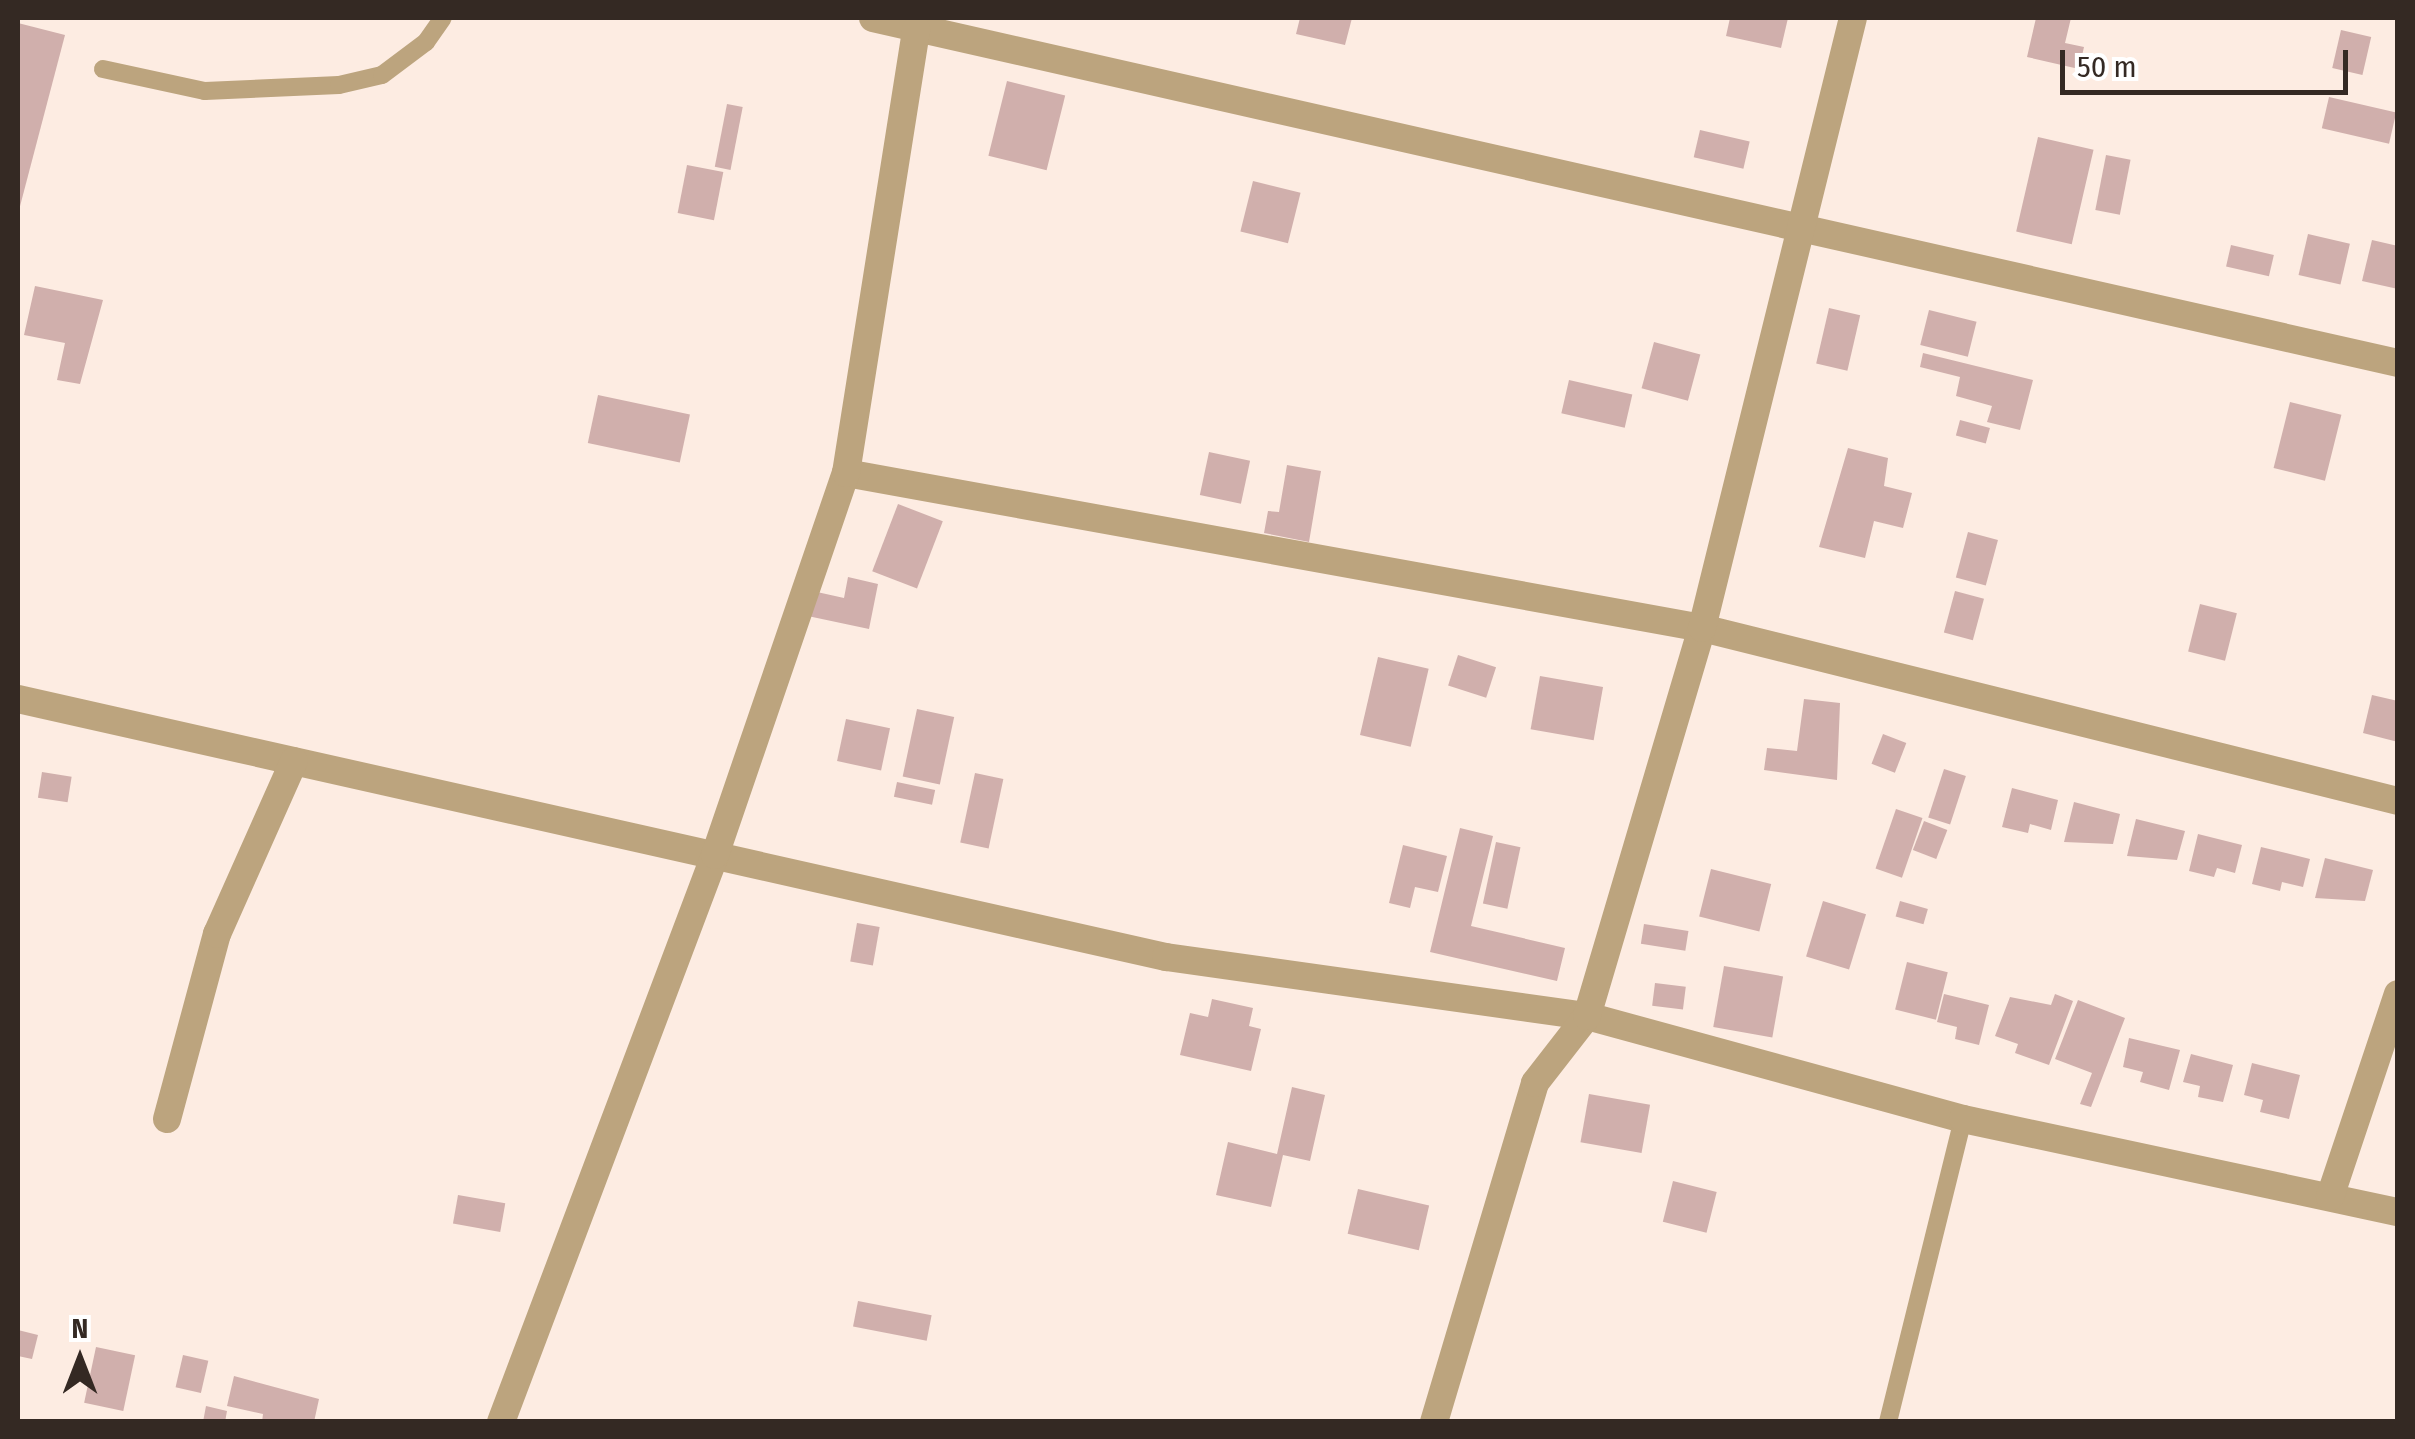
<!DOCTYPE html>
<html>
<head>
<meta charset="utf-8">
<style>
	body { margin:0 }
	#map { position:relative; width:2415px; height:1439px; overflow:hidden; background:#fdece2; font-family:"Fira Sans Condensed",sans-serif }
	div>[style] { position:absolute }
	.building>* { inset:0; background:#d0afac; transform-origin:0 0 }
	.service>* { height:18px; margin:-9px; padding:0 9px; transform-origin:9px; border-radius:9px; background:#bca47e }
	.minor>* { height:28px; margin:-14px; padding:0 14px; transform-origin:14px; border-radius:14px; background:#bca47e }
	span { translate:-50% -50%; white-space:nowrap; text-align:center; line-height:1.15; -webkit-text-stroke:8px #fff; paint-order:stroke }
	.frame { position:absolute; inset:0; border:20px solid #342923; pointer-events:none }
	.north { position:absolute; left:30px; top:1309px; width:100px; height:100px; -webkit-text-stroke:8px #fff; paint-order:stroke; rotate:0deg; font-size:28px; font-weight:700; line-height:40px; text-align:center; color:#342923 }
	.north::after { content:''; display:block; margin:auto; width:35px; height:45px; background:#342923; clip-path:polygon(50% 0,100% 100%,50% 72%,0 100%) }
	.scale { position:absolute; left:2060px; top:50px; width:288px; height:45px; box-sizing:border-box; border:5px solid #342923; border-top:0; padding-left:12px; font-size:30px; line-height:35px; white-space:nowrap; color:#342923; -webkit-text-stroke:8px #fff; paint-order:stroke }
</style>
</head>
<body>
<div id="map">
	<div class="building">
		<div style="clip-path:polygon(1300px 18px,1352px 18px,1345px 45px,1296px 34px)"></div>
		<div style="clip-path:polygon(1730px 18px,1788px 18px,1781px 48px,1726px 36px)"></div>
		<div style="clip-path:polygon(2036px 18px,2071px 18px,2065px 43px,2084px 47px,2079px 69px,2027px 57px)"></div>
		<div style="clip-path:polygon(18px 23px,65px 35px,19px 210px,18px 210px)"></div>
		<div style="left:2341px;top:30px;width:31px;height:39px;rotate:13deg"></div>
		<div style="left:1007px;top:81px;width:60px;height:77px;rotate:14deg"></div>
		<div style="left:2329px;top:97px;width:69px;height:32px;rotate:13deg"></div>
		<div style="left:727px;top:104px;width:16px;height:64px;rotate:11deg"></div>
		<div style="left:1700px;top:130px;width:51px;height:28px;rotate:13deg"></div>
		<div style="left:2038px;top:137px;width:57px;height:97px;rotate:13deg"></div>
		<div style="left:2106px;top:155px;width:25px;height:56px;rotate:11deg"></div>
		<div style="left:687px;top:165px;width:37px;height:49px;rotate:11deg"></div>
		<div style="left:1253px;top:181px;width:49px;height:52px;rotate:14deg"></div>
		<div style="left:2308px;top:234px;width:43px;height:42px;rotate:13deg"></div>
		<div style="clip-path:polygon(2372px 240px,2398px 246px,2398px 289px,2362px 281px)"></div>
		<div style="left:2231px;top:245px;width:44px;height:22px;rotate:13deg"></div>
		<div style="clip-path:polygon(35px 286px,103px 300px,80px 384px,57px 380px,65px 343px,24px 335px)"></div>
		<div style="left:1829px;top:308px;width:32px;height:57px;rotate:13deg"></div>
		<div style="left:1929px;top:310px;width:49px;height:36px;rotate:14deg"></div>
		<div style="left:1654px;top:342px;width:48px;height:48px;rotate:15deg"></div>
		<div style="clip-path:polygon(1923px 353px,2033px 380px,2020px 430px,1987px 422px,1992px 406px,1956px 396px,1960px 377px,1920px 367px)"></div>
		<div style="left:1569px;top:380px;width:65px;height:34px;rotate:13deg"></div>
		<div style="left:598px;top:395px;width:94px;height:49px;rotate:12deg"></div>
		<div style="left:2290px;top:402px;width:53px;height:68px;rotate:14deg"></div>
		<div style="left:1960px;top:420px;width:31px;height:16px;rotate:15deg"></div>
		<div style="clip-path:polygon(1848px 448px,1888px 458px,1884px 486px,1912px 493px,1903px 528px,1874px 521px,1865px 558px,1819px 547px)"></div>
		<div style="left:1209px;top:452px;width:42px;height:44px;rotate:12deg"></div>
		<div style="clip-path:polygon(1287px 465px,1321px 471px,1309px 542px,1264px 533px,1268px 511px,1279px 512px)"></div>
		<div style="left:898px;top:504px;width:48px;height:72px;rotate:21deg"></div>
		<div style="left:1968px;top:532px;width:31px;height:47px;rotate:15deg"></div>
		<div style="clip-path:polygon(848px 577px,878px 584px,869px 629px,803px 615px,808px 590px,844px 598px)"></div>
		<div style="left:1955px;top:591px;width:30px;height:43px;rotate:15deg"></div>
		<div style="left:2200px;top:604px;width:38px;height:49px;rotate:14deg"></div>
		<div style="left:1458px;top:655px;width:40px;height:32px;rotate:18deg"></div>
		<div style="left:1378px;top:657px;width:52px;height:80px;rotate:13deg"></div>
		<div style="left:1540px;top:676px;width:64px;height:54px;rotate:10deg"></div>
		<div style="clip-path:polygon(2372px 695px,2398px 701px,2398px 742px,2363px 733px)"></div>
		<div style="clip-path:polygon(1804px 699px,1840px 703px,1837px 780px,1764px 770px,1767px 748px,1797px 751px)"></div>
		<div style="left:917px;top:709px;width:38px;height:69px;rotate:12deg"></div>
		<div style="left:846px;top:719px;width:45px;height:43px;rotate:12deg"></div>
		<div style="left:1883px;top:734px;width:25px;height:32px;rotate:21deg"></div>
		<div style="left:1944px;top:769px;width:23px;height:51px;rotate:18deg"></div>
		<div style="left:42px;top:772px;width:30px;height:26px;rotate:9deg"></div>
		<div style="left:975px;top:773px;width:29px;height:71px;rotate:12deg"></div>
		<div style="left:897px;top:782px;width:39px;height:15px;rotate:12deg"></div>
		<div style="clip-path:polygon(2012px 788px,2058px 800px,2051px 830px,2030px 824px,2028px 833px,2002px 827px)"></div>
		<div style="clip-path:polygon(2074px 802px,2120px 814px,2113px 844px,2064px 842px)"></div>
		<div style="left:1896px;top:809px;width:28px;height:63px;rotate:19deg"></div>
		<div style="clip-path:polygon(2136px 819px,2185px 831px,2177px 860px,2127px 856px)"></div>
		<div style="left:1924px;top:821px;width:25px;height:31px;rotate:21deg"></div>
		<div style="clip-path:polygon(1460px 828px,1493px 836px,1471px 926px,1565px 948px,1557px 981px,1430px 952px)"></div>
		<div style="clip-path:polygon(2198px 834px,2242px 845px,2235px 873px,2217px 868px,2214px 877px,2189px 871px)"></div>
		<div style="left:1496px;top:842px;width:25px;height:63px;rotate:12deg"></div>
		<div style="clip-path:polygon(1403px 845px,1447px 856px,1438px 892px,1415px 887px,1410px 908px,1389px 903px)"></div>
		<div style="clip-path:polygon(2261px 847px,2310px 859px,2303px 887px,2282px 882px,2280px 891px,2252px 884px)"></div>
		<div style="clip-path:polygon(2325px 858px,2373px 870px,2365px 901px,2315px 898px)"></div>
		<div style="left:1711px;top:869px;width:62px;height:49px;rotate:14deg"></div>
		<div style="left:1823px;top:901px;width:45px;height:58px;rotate:17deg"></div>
		<div style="left:1900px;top:901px;width:29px;height:16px;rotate:16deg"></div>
		<div style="left:857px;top:923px;width:23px;height:39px;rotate:10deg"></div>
		<div style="left:1644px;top:924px;width:45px;height:20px;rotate:9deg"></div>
		<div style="left:1907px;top:962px;width:42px;height:49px;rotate:14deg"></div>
		<div style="left:1724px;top:966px;width:60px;height:62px;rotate:10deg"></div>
		<div style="left:1655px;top:983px;width:31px;height:23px;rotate:7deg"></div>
		<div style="clip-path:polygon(1944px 994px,1989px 1005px,1979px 1045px,1955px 1039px,1957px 1027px,1937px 1022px)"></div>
		<div style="clip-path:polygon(2055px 994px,2073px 1001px,2049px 1065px,2015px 1053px,2018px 1044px,1995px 1036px,2010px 997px,2051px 1005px)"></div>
		<div style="clip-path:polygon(1212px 999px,1253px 1008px,1249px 1026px,1261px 1029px,1251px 1071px,1180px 1055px,1190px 1013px,1208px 1017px)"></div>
		<div style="clip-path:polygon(2078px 1000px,2125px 1018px,2091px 1107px,2080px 1104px,2092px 1073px,2055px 1059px)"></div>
		<div style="clip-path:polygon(2129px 1038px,2180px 1050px,2169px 1090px,2140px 1082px,2143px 1072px,2123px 1067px)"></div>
		<div style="clip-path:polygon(2191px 1054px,2233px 1065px,2223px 1102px,2198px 1097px,2200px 1086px,2183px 1082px)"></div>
		<div style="clip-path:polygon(2252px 1063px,2300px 1075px,2289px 1119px,2260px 1112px,2263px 1100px,2244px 1095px)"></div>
		<div style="clip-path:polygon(1292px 1087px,1325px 1095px,1310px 1161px,1283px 1155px,1271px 1207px,1216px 1195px,1228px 1142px,1277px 1154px)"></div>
		<div style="left:1589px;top:1094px;width:62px;height:49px;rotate:10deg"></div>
		<div style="left:1673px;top:1181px;width:45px;height:42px;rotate:14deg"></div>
		<div style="left:1358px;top:1189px;width:73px;height:46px;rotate:13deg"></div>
		<div style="left:458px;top:1195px;width:48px;height:29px;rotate:10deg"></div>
		<div style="left:858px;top:1301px;width:75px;height:26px;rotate:11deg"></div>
		<div style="clip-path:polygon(18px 1330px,38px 1335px,32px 1359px,18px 1356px)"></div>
		<div style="left:96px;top:1347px;width:40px;height:57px;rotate:12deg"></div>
		<div style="left:183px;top:1355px;width:26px;height:33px;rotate:13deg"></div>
		<div style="clip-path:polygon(234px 1376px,319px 1399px,314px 1422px,262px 1422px,263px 1414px,227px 1406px)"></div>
		<div style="clip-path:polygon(206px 1406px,227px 1411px,225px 1422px,203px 1422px)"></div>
	</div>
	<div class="service">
		<div style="left:103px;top:69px;width:104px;rotate:12.2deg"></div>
		<div style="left:205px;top:91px;width:134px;rotate:-2.6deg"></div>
		<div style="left:339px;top:85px;width:44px;rotate:-13.1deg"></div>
		<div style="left:382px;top:75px;width:55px;rotate:-36.9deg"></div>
		<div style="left:426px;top:42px;width:29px;rotate:-55deg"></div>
		<div style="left:1888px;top:1422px;width:312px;rotate:-76.1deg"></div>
	</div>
	<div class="minor">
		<div style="left:873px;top:18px;width:1564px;rotate:12.75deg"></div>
		<div style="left:846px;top:473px;width:870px;rotate:10.26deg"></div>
		<div style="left:1702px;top:628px;width:717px;rotate:13.96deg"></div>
		<div style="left:18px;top:699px;width:1177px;rotate:12.67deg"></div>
		<div style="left:1166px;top:957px;width:425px;rotate:8deg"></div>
		<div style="left:1587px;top:1016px;width:390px;rotate:15.3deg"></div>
		<div style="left:1963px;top:1119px;width:445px;rotate:12.1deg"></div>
		<div style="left:167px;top:1119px;width:192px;rotate:-74.9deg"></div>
		<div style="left:217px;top:934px;width:189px;rotate:-66deg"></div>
		<div style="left:2330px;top:1197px;width:214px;rotate:-71.5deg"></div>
		<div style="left:501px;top:1422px;width:606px;rotate:-69.32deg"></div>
		<div style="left:715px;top:855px;width:404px;rotate:-71.1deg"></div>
		<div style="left:846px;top:473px;width:449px;rotate:-81deg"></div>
		<div style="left:1434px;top:1422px;width:354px;rotate:-73.4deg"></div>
		<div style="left:1535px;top:1083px;width:85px;rotate:-52.2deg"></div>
		<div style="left:1587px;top:1016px;width:405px;rotate:-73.5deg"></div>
		<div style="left:1702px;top:628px;width:628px;rotate:-76.1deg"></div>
	</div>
	<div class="frame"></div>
	<div class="north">N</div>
	<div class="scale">50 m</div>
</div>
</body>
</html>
